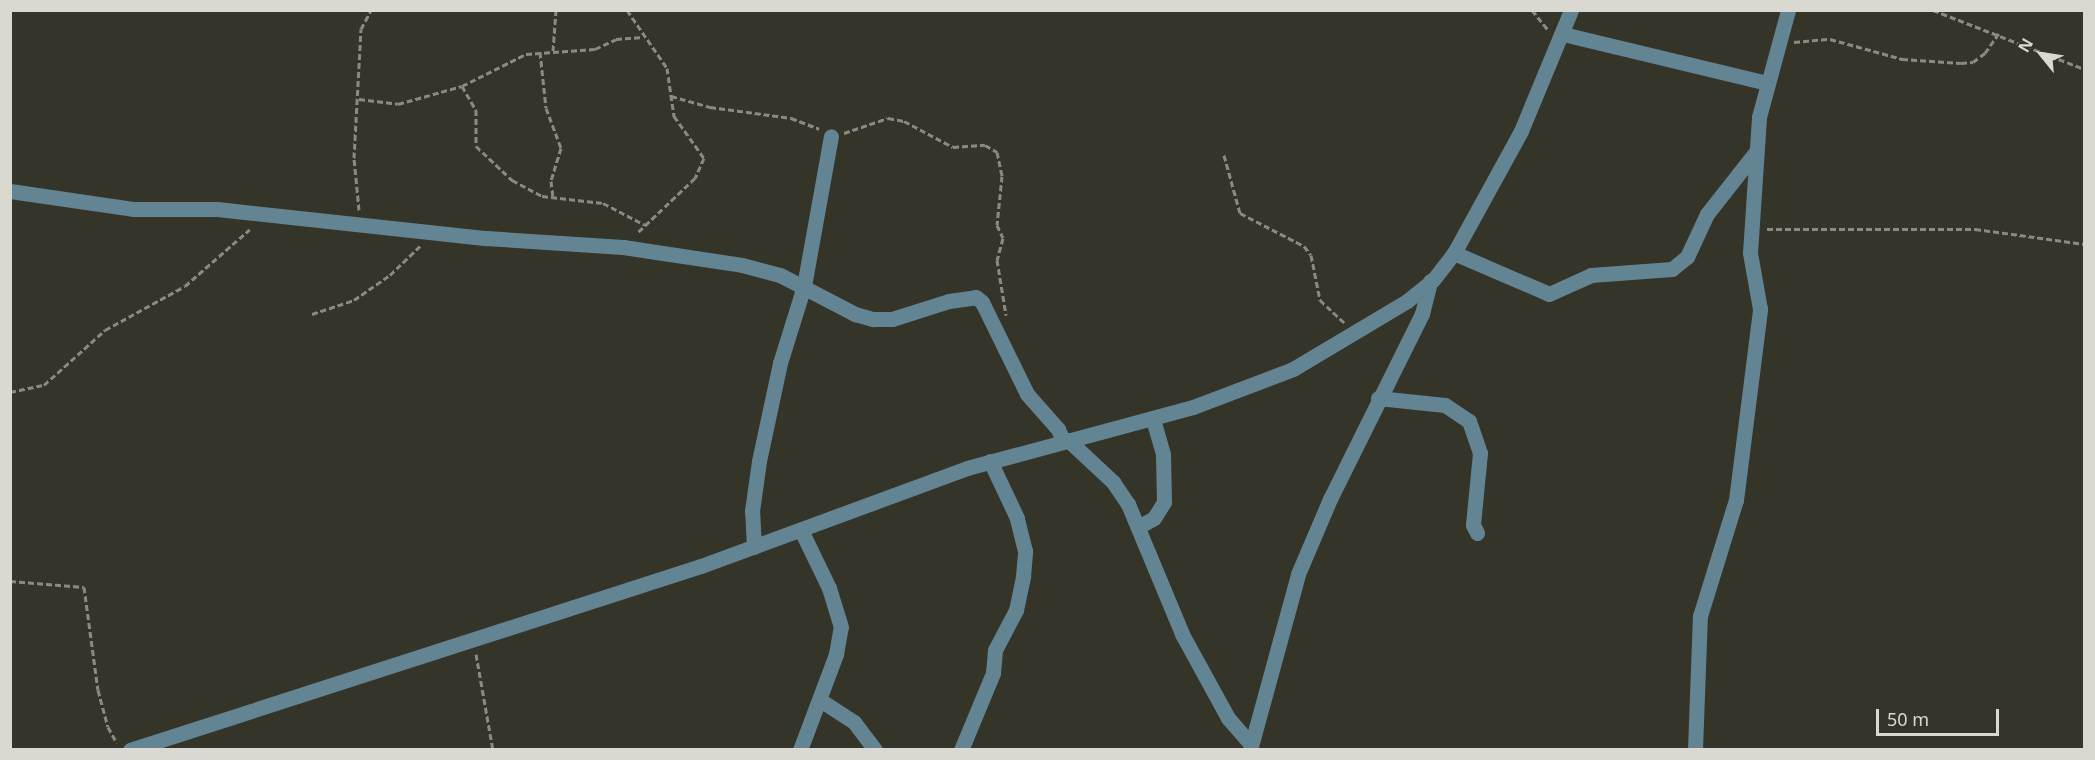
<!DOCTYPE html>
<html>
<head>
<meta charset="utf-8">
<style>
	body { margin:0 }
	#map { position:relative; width:2095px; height:760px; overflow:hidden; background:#353429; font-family:"Noto Sans",sans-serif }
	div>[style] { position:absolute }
	.path>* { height:3px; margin-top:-1.5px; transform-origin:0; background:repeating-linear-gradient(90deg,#8b8a81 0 6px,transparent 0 9px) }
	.minor>* { height:15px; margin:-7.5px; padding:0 7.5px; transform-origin:7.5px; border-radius:7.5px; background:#638593 }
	span { translate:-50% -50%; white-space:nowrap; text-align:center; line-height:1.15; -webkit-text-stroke:4.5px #353429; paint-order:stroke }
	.frame { position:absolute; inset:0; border:12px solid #d9d8d1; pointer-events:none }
	.north { position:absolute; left:2011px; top:24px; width:60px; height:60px; -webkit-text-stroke:4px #353429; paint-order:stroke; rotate:300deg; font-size:16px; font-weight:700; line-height:24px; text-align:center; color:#d9d8d1 }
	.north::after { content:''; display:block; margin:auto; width:21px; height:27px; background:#d9d8d1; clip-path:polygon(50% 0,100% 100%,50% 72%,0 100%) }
	.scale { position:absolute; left:1876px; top:709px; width:123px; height:27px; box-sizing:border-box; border:3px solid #d9d8d1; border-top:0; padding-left:8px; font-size:18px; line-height:21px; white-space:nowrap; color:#d9d8d1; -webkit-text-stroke:4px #353429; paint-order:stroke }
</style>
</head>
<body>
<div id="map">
	<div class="path">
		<div style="left:627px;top:10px;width:70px;rotate:55.4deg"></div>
		<div style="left:667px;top:68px;width:49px;rotate:81.7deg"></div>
		<div style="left:674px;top:116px;width:52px;rotate:54.5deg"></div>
		<div style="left:704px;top:158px;width:22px;rotate:114deg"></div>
		<div style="left:695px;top:178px;width:80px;rotate:136.5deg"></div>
		<div style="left:1532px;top:10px;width:26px;rotate:51deg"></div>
		<div style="left:1933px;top:10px;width:162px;rotate:21.3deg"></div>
		<div style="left:1794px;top:42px;width:36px;rotate:-5deg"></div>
		<div style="left:1830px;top:39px;width:75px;rotate:15.5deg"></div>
		<div style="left:1902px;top:59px;width:59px;rotate:3.9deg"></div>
		<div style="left:1961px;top:63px;width:12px;rotate:-5deg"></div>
		<div style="left:1973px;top:62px;width:15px;rotate:-37deg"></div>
		<div style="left:1985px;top:53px;width:24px;rotate:-55deg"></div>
		<div style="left:553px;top:51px;width:41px;rotate:-85.8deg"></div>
		<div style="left:540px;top:52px;width:56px;rotate:83.9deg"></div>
		<div style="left:546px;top:108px;width:43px;rotate:69.4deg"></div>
		<div style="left:561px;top:148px;width:34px;rotate:107deg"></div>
		<div style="left:551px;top:181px;width:16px;rotate:83deg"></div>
		<div style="left:462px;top:86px;width:28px;rotate:60deg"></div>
		<div style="left:476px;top:110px;width:36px;rotate:90deg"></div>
		<div style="left:476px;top:146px;width:50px;rotate:43.4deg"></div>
		<div style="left:512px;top:180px;width:34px;rotate:28deg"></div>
		<div style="left:542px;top:196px;width:61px;rotate:6.5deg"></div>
		<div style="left:603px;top:203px;width:47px;rotate:27.6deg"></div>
		<div style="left:671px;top:96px;width:41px;rotate:15.8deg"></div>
		<div style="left:710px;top:107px;width:82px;rotate:7.7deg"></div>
		<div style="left:791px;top:118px;width:30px;rotate:21deg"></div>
		<div style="left:359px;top:99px;width:39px;rotate:7deg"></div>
		<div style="left:398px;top:104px;width:66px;rotate:-15.7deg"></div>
		<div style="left:462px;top:86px;width:72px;rotate:-26.6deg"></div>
		<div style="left:526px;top:54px;width:69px;rotate:-4.1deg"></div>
		<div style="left:595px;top:49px;width:23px;rotate:-25deg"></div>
		<div style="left:616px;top:39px;width:27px;rotate:-4deg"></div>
		<div style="left:844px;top:133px;width:46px;rotate:-18.8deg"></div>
		<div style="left:888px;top:118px;width:16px;rotate:11deg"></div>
		<div style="left:904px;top:121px;width:55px;rotate:28deg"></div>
		<div style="left:953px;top:147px;width:32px;rotate:-4deg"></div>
		<div style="left:985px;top:145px;width:14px;rotate:30deg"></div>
		<div style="left:997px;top:152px;width:25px;rotate:78deg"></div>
		<div style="left:1002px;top:176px;width:49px;rotate:95.8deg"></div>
		<div style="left:997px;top:225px;width:14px;rotate:65deg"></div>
		<div style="left:1003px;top:238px;width:23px;rotate:105deg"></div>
		<div style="left:997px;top:260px;width:56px;rotate:80.7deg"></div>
		<div style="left:1224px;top:155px;width:60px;rotate:74.6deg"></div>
		<div style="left:1240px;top:213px;width:72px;rotate:27.3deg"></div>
		<div style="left:1304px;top:246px;width:11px;rotate:52deg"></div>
		<div style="left:1311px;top:255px;width:46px;rotate:78.7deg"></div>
		<div style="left:1320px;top:300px;width:33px;rotate:43deg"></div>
		<div style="left:359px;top:210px;width:52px;rotate:-95.5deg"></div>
		<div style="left:354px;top:158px;width:129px;rotate:-86.9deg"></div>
		<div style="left:361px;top:29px;width:21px;rotate:-62deg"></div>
		<div style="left:1767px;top:229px;width:208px"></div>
		<div style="left:1975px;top:229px;width:110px;rotate:7.8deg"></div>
		<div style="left:312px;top:314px;width:44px;rotate:-18.4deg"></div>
		<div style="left:354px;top:300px;width:44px;rotate:-34.8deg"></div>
		<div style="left:390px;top:275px;width:42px;rotate:-44deg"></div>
		<div style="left:10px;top:392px;width:35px;rotate:-12deg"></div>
		<div style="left:44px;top:385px;width:82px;rotate:-42deg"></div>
		<div style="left:105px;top:330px;width:91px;rotate:-28.8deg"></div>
		<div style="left:185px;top:286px;width:86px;rotate:-41.2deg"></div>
		<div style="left:10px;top:581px;width:74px;rotate:4.6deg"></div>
		<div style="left:84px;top:587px;width:104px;rotate:82.3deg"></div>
		<div style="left:98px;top:690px;width:38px;rotate:75deg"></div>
		<div style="left:108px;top:727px;width:18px;rotate:61deg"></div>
		<div style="left:476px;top:654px;width:97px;rotate:80deg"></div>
	</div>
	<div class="minor">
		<div style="left:1563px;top:34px;width:210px;rotate:13.5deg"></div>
		<div style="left:10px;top:191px;width:124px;rotate:8.3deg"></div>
		<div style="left:133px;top:209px;width:84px"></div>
		<div style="left:217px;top:209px;width:271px;rotate:6.2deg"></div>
		<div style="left:486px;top:238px;width:137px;rotate:3.8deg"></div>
		<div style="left:623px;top:247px;width:120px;rotate:8.6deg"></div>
		<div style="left:742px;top:265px;width:39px;rotate:15deg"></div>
		<div style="left:780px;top:275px;width:85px;rotate:27.5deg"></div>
		<div style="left:855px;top:314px;width:19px;rotate:16deg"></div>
		<div style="left:873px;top:319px;width:19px"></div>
		<div style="left:892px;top:319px;width:60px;rotate:-17.5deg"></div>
		<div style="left:949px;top:301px;width:27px;rotate:-8deg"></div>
		<div style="left:976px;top:297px;width:8px;rotate:40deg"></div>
		<div style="left:982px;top:302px;width:102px;rotate:63.9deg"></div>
		<div style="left:1027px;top:394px;width:47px;rotate:48.5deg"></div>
		<div style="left:1058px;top:429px;width:13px;rotate:67deg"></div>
		<div style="left:1454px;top:253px;width:103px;rotate:23.3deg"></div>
		<div style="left:1549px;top:294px;width:46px;rotate:-24.3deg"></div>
		<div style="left:1591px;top:275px;width:81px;rotate:-4.2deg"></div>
		<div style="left:1672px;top:269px;width:19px;rotate:-39deg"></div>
		<div style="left:1687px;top:257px;width:47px;rotate:-65.1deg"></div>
		<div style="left:1707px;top:214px;width:78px;rotate:-51.8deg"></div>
		<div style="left:1378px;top:398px;width:67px;rotate:6deg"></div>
		<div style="left:1445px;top:405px;width:29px;rotate:34deg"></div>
		<div style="left:1469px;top:421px;width:34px;rotate:71deg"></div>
		<div style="left:1480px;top:453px;width:72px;rotate:95.6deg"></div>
		<div style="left:1473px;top:525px;width:9px;rotate:63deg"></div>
		<div style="left:1068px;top:440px;width:62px;rotate:43deg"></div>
		<div style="left:1113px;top:482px;width:27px;rotate:56deg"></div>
		<div style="left:1128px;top:504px;width:141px;rotate:67.4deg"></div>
		<div style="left:1182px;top:634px;width:96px;rotate:61.3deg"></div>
		<div style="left:1228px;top:718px;width:35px;rotate:49deg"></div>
		<div style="left:1138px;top:527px;width:18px;rotate:-29deg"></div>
		<div style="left:1154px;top:518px;width:19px;rotate:-58deg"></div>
		<div style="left:1164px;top:502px;width:48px;rotate:-91.2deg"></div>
		<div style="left:1163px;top:454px;width:37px;rotate:-106deg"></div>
		<div style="left:754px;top:547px;width:36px;rotate:-93deg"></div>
		<div style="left:752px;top:511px;width:50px;rotate:-82deg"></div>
		<div style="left:759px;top:461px;width:100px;rotate:-77.9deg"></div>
		<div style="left:780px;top:363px;width:81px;rotate:-72.7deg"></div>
		<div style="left:804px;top:286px;width:152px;rotate:-79.8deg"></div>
		<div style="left:820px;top:700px;width:40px;rotate:32.9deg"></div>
		<div style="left:854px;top:722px;width:35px;rotate:53deg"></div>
		<div style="left:130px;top:750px;width:600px;rotate:-17.86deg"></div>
		<div style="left:701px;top:566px;width:283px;rotate:-20.2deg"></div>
		<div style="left:967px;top:468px;width:234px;rotate:-15.1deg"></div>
		<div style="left:1193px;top:407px;width:107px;rotate:-20.8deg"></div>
		<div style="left:1293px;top:369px;width:133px;rotate:-30.8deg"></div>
		<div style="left:1407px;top:301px;width:33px;rotate:-39deg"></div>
		<div style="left:1433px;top:280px;width:34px;rotate:-52deg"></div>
		<div style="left:1454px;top:253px;width:139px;rotate:-61.2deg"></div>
		<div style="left:1521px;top:131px;width:131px;rotate:-67.5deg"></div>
		<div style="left:800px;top:750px;width:103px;rotate:-69.4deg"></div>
		<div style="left:836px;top:654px;width:27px;rotate:-80deg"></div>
		<div style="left:841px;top:627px;width:41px;rotate:-107.1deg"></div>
		<div style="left:829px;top:588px;width:64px;rotate:-115.8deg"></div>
		<div style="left:961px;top:750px;width:83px;rotate:-67.4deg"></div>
		<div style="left:993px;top:673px;width:23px;rotate:-85deg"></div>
		<div style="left:995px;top:650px;width:45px;rotate:-62.3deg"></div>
		<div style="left:1016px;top:610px;width:35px;rotate:-78deg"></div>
		<div style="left:1023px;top:576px;width:25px;rotate:-85deg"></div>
		<div style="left:1025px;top:551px;width:34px;rotate:-104deg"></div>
		<div style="left:1017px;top:518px;width:63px;rotate:-115.3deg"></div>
		<div style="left:1250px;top:750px;width:182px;rotate:-74.7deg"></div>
		<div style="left:1298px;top:574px;width:82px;rotate:-66.9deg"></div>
		<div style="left:1330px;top:499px;width:207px;rotate:-63.6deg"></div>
		<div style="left:1422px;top:314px;width:34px;rotate:-76deg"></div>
		<div style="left:1695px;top:750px;width:134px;rotate:-87.9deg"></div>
		<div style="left:1700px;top:616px;width:121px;rotate:-72.8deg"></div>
		<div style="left:1736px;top:500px;width:193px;rotate:-82.8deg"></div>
		<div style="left:1760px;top:309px;width:57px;rotate:-100.1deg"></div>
		<div style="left:1750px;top:253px;width:136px;rotate:-86.2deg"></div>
		<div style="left:1759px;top:117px;width:111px;rotate:-74.8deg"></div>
	</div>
	<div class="frame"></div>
	<div class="north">N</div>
	<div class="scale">50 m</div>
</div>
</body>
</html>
